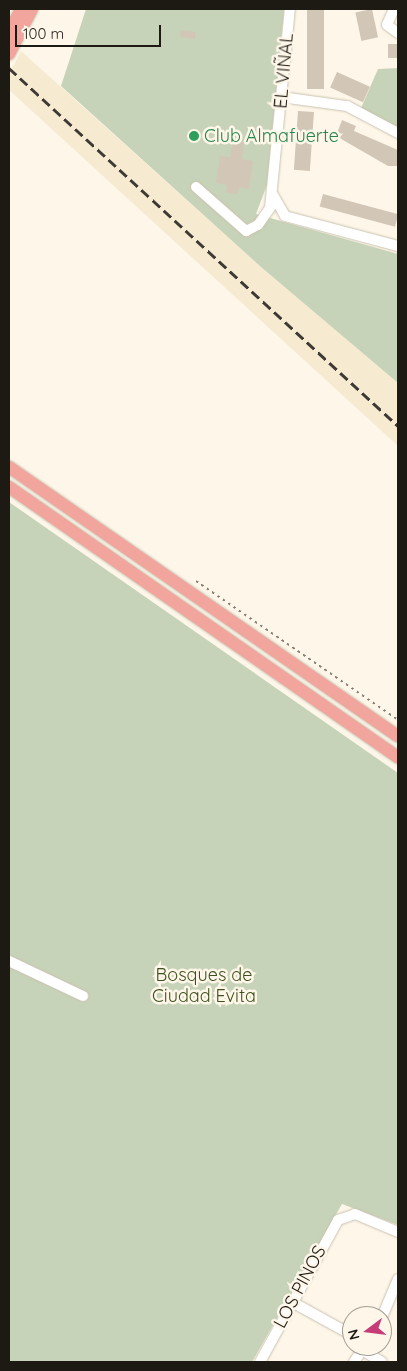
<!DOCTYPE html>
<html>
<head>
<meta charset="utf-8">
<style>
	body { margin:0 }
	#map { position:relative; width:407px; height:1371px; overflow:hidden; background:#fef7e9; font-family:Quicksand,sans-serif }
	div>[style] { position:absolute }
	.built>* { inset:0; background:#f6ead1 }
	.green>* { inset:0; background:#c7d3b8 }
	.building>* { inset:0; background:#d2c6b7; transform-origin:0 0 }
	.path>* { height:2px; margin-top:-1px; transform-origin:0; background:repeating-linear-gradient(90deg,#847f76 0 2.5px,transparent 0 6.5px) }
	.roads { filter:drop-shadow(0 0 1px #cac2b1) drop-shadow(0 0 1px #cac2b1) }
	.minor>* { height:10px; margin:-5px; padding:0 5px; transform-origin:5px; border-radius:5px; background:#fff }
	.major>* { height:12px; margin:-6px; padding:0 6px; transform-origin:6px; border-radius:6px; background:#f1a59d }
	.rail>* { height:3px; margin-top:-1.5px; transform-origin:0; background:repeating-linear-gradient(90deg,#3e3a33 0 10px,transparent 0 15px) }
	.dots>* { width:14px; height:14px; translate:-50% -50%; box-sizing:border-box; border:2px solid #fef7e9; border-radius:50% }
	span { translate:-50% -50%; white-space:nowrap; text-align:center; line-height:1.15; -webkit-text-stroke:5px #fef7e9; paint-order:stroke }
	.street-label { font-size:18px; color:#1d1a14 }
	.leisure-label { font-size:18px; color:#27864d }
	.left { translate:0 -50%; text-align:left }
	.park-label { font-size:18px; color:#3d501d }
	.frame { position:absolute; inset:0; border:10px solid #1d1a14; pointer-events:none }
	.north { position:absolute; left:342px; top:1306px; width:50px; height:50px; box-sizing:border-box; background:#fef7e9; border:1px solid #a49f94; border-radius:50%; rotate:255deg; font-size:14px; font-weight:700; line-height:20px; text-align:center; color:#1d1a14 }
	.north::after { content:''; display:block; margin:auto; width:18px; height:22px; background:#c53c78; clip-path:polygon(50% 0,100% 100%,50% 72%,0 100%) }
	.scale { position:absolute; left:15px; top:25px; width:146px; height:22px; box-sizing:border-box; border:2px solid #1d1a14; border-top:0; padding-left:6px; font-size:15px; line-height:18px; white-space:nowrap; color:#1d1a14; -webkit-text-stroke:4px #fef7e9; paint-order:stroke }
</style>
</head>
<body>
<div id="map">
	<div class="built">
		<div style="clip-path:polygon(21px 51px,261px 267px,398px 383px,398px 446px,9px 90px,9px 74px)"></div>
	</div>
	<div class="green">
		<div style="clip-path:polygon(86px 9px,284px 9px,267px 185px,256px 214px,398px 254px,398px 383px,261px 267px,61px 86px)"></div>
		<div style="clip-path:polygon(398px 68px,398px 130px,361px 108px,378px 69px)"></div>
		<div style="clip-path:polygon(9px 502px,398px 773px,398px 1225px,342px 1204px,252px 1362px,9px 1362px)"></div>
	</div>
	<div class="building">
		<div style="left:307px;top:9px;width:17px;height:80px"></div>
		<div style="left:372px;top:9px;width:29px;height:17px;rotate:78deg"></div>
		<div style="left:181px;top:30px;width:15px;height:7px;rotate:8deg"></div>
		<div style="left:388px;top:44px;width:10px;height:14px"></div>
		<div style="left:337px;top:72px;width:36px;height:17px;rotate:24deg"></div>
		<div style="left:298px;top:111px;width:16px;height:59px;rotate:4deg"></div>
		<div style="clip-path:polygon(342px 120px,356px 126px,354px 131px,398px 150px,398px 166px,388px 166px,336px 136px)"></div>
		<div style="clip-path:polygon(233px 140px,244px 142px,242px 159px,253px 161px,249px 189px,239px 187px,238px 194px,226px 193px,227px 185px,216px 183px,220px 156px,230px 157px)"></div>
		<div style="left:323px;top:194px;width:78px;height:13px;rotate:15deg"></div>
	</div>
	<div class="path">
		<div style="left:196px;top:581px;width:245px;rotate:34.5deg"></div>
	</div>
	<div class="roads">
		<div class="minor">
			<div style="left:394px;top:9px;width:17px;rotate:114deg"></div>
			<div style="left:387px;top:25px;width:14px;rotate:36deg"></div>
			<div style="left:281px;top:97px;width:67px;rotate:7.8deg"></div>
			<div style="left:347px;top:106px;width:58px;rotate:27.9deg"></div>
			<div style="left:196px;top:187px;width:67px;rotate:41.3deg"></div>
			<div style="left:246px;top:231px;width:13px;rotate:-27deg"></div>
			<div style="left:258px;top:225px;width:21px;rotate:-55deg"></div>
			<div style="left:270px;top:208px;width:200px;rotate:-84.3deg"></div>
			<div style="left:273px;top:195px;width:24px;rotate:60deg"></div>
			<div style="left:285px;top:216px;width:117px;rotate:14.9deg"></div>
			<div style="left:9px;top:961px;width:82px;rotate:25.3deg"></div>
			<div style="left:292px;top:1302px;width:68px;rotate:28.8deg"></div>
			<div style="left:382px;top:1317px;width:41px;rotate:-67.2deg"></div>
			<div style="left:362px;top:1350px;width:23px;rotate:31deg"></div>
			<div style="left:260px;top:1362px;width:162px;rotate:-61.2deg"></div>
			<div style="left:338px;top:1220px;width:18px;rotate:-19deg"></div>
			<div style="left:355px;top:1214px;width:47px;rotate:22.7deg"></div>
			<div style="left:354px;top:1362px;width:18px;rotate:-56deg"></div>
		</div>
		<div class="major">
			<div style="left:9px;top:32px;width:26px;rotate:-62deg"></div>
			<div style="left:9px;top:54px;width:51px;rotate:-62.9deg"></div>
			<div style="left:9px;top:467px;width:473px;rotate:34.7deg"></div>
			<div style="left:9px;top:487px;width:474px;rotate:34.8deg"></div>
		</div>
	</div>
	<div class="rail">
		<div style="left:9px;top:68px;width:529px;rotate:42.62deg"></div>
	</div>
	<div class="dots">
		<div style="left:194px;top:136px;background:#2e9e5b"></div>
	</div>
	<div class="street-label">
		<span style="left:284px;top:71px;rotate:-85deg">EL VIÑAL</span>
		<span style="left:300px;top:1287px;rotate:-62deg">LOS PINOS</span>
	</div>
	<div class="leisure-label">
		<span class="left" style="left:204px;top:136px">Club Almafuerte</span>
	</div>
	<div class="park-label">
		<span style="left:204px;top:986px">Bosques de<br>Ciudad Evita</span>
	</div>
	<div class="frame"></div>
	<div class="north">N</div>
	<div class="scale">100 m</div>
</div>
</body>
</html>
